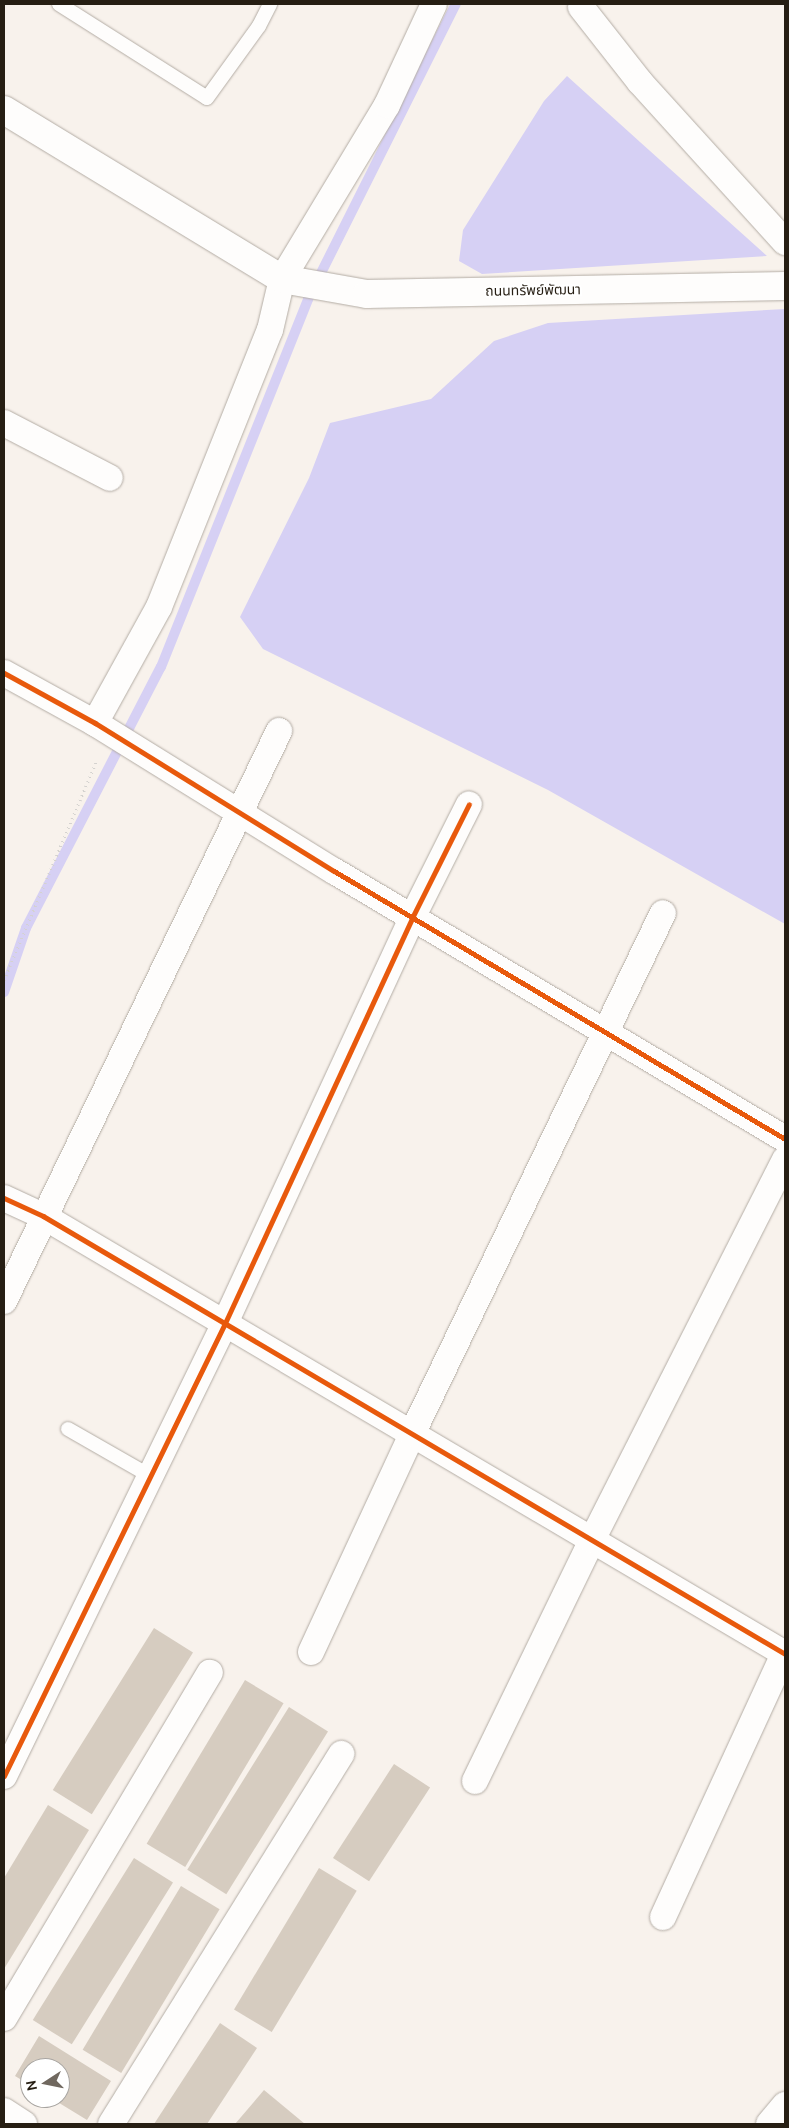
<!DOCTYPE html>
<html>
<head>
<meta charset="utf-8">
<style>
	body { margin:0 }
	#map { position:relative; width:789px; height:2128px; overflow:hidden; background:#f8f2ec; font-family:Ubuntu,"Noto Sans Thai",sans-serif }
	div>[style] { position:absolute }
	.water>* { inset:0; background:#d6d0f4 }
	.stream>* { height:10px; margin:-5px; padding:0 5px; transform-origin:5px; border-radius:5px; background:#d6d0f4 }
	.building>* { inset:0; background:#d6ccc0; transform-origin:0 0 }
	.path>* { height:3px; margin-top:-1.5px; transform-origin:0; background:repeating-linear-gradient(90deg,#d4d2cf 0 1px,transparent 0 5px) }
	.roads { filter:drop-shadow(0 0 1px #b3aca4) drop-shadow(0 0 1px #b3aca4) }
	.service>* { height:14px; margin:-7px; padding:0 7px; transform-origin:7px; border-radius:7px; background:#fefdfc }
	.minor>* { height:26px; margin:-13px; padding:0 13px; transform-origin:13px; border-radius:13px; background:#fefdfc }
	.tertiary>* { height:28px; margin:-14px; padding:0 14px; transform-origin:14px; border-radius:14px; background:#fefdfc }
	.cycleway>* { height:5px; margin:-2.5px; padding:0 2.5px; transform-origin:2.5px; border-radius:2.5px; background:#e8590c }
	span { translate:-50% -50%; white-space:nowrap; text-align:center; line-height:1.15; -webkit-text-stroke:4px #fff; paint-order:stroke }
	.street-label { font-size:14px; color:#261e13 }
	.frame { position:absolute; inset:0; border:5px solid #261e13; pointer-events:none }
	.north { position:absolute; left:20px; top:2058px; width:50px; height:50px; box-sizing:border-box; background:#fff; border:1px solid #a8a5a1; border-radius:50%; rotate:259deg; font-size:14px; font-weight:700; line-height:20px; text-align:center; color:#261e13 }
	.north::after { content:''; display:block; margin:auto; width:18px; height:22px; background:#70685f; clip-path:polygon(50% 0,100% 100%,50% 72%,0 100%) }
</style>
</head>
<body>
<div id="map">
	<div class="water">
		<div style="clip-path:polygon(567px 76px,640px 142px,767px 256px,482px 274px,459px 261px,463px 230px,544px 101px)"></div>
		<div style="clip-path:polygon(785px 309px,785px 924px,548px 790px,263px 649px,240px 617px,309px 478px,330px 423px,431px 399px,494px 341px,548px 323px)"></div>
	</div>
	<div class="stream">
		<div style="left:4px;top:992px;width:68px;rotate:-71deg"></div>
		<div style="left:26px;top:928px;width:294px;rotate:-62.7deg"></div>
		<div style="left:161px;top:667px;width:396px;rotate:-68.2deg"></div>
		<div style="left:308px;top:299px;width:330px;rotate:-63.4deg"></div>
	</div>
	<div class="building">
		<div style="left:154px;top:1628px;width:46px;height:191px;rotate:32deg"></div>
		<div style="left:245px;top:1680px;width:45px;height:191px;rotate:31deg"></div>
		<div style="left:289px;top:1707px;width:46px;height:192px;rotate:32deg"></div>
		<div style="left:394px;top:1764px;width:43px;height:112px;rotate:33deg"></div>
		<div style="clip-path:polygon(48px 1805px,89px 1830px,4px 1969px,4px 1878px)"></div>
		<div style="left:134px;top:1858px;width:46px;height:191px;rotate:32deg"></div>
		<div style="left:319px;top:1868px;width:44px;height:165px;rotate:31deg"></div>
		<div style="left:181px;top:1886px;width:45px;height:191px;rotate:31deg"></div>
		<div style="clip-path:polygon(220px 2023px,257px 2048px,207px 2124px,154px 2124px)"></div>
		<div style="clip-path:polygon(39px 2036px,111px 2081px,87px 2120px,51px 2098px,60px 2098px,60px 2068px,30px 2068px,30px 2085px,15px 2076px)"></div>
		<div style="clip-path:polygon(264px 2090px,305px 2124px,235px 2124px)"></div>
	</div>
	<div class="path">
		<div style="left:4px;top:980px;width:239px;rotate:-67.1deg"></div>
	</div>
	<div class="roads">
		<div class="service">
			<div style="left:59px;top:4px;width:175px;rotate:32.4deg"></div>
			<div style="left:207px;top:98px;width:89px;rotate:-54.2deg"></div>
			<div style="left:259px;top:26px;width:25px;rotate:-63deg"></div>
			<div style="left:68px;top:1429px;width:95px;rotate:29.8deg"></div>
		</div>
		<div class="minor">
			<div style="left:581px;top:7px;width:95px;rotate:51.8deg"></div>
			<div style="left:640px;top:82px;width:216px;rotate:47.8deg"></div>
			<div style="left:4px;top:423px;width:119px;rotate:27.4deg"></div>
			<div style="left:4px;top:673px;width:104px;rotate:28.8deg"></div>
			<div style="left:95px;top:723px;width:281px;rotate:31.8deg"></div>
			<div style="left:334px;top:871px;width:525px;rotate:30.72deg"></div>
			<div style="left:95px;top:723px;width:132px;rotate:-61.1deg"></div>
			<div style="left:159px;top:607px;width:298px;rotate:-68.2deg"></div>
			<div style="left:270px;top:330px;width:52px;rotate:-76.8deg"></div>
			<div style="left:282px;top:279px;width:203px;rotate:-58.9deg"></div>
			<div style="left:387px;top:105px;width:111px;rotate:-65deg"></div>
			<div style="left:4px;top:1198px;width:43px;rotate:24.8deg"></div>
			<div style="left:43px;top:1216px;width:862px;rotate:30.55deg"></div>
			<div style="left:4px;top:1301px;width:633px;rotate:-64.24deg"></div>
			<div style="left:311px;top:1652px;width:240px;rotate:-65.1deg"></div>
			<div style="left:412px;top:1434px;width:578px;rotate:-64.28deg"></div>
			<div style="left:4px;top:1776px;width:504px;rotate:-63.99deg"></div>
			<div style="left:225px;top:1323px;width:446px;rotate:-65.2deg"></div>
			<div style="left:412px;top:918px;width:127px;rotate:-63.4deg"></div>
			<div style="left:475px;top:1781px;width:268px;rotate:-64.1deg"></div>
			<div style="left:592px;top:1540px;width:427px;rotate:-63.1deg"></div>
			<div style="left:663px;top:1917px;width:292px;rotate:-65.3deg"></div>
			<div style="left:4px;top:2018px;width:402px;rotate:-59.2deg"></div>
			<div style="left:4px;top:2111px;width:24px;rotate:33deg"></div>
			<div style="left:111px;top:2124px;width:436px;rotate:-58.1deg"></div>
			<div style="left:769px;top:2124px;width:25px;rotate:-50deg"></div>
		</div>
		<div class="tertiary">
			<div style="left:4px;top:110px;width:325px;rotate:31.3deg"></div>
			<div style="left:282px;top:279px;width:86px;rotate:10deg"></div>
			<div style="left:367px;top:294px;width:418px;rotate:-1.1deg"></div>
		</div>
	</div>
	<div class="cycleway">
		<div style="left:4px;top:673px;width:104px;rotate:28.8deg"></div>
		<div style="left:95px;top:723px;width:281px;rotate:31.8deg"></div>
		<div style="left:334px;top:871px;width:525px;rotate:30.72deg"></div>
		<div style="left:4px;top:1198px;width:43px;rotate:24.8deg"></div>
		<div style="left:43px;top:1216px;width:862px;rotate:30.55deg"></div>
		<div style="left:4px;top:1776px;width:504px;rotate:-63.99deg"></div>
		<div style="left:225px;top:1323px;width:446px;rotate:-65.2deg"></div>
		<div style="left:412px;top:918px;width:127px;rotate:-63.4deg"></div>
	</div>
	<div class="street-label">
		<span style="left:533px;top:290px;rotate:-1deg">ถนนทรัพย์พัฒนา</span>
	</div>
	<div class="frame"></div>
	<div class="north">N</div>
</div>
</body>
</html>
